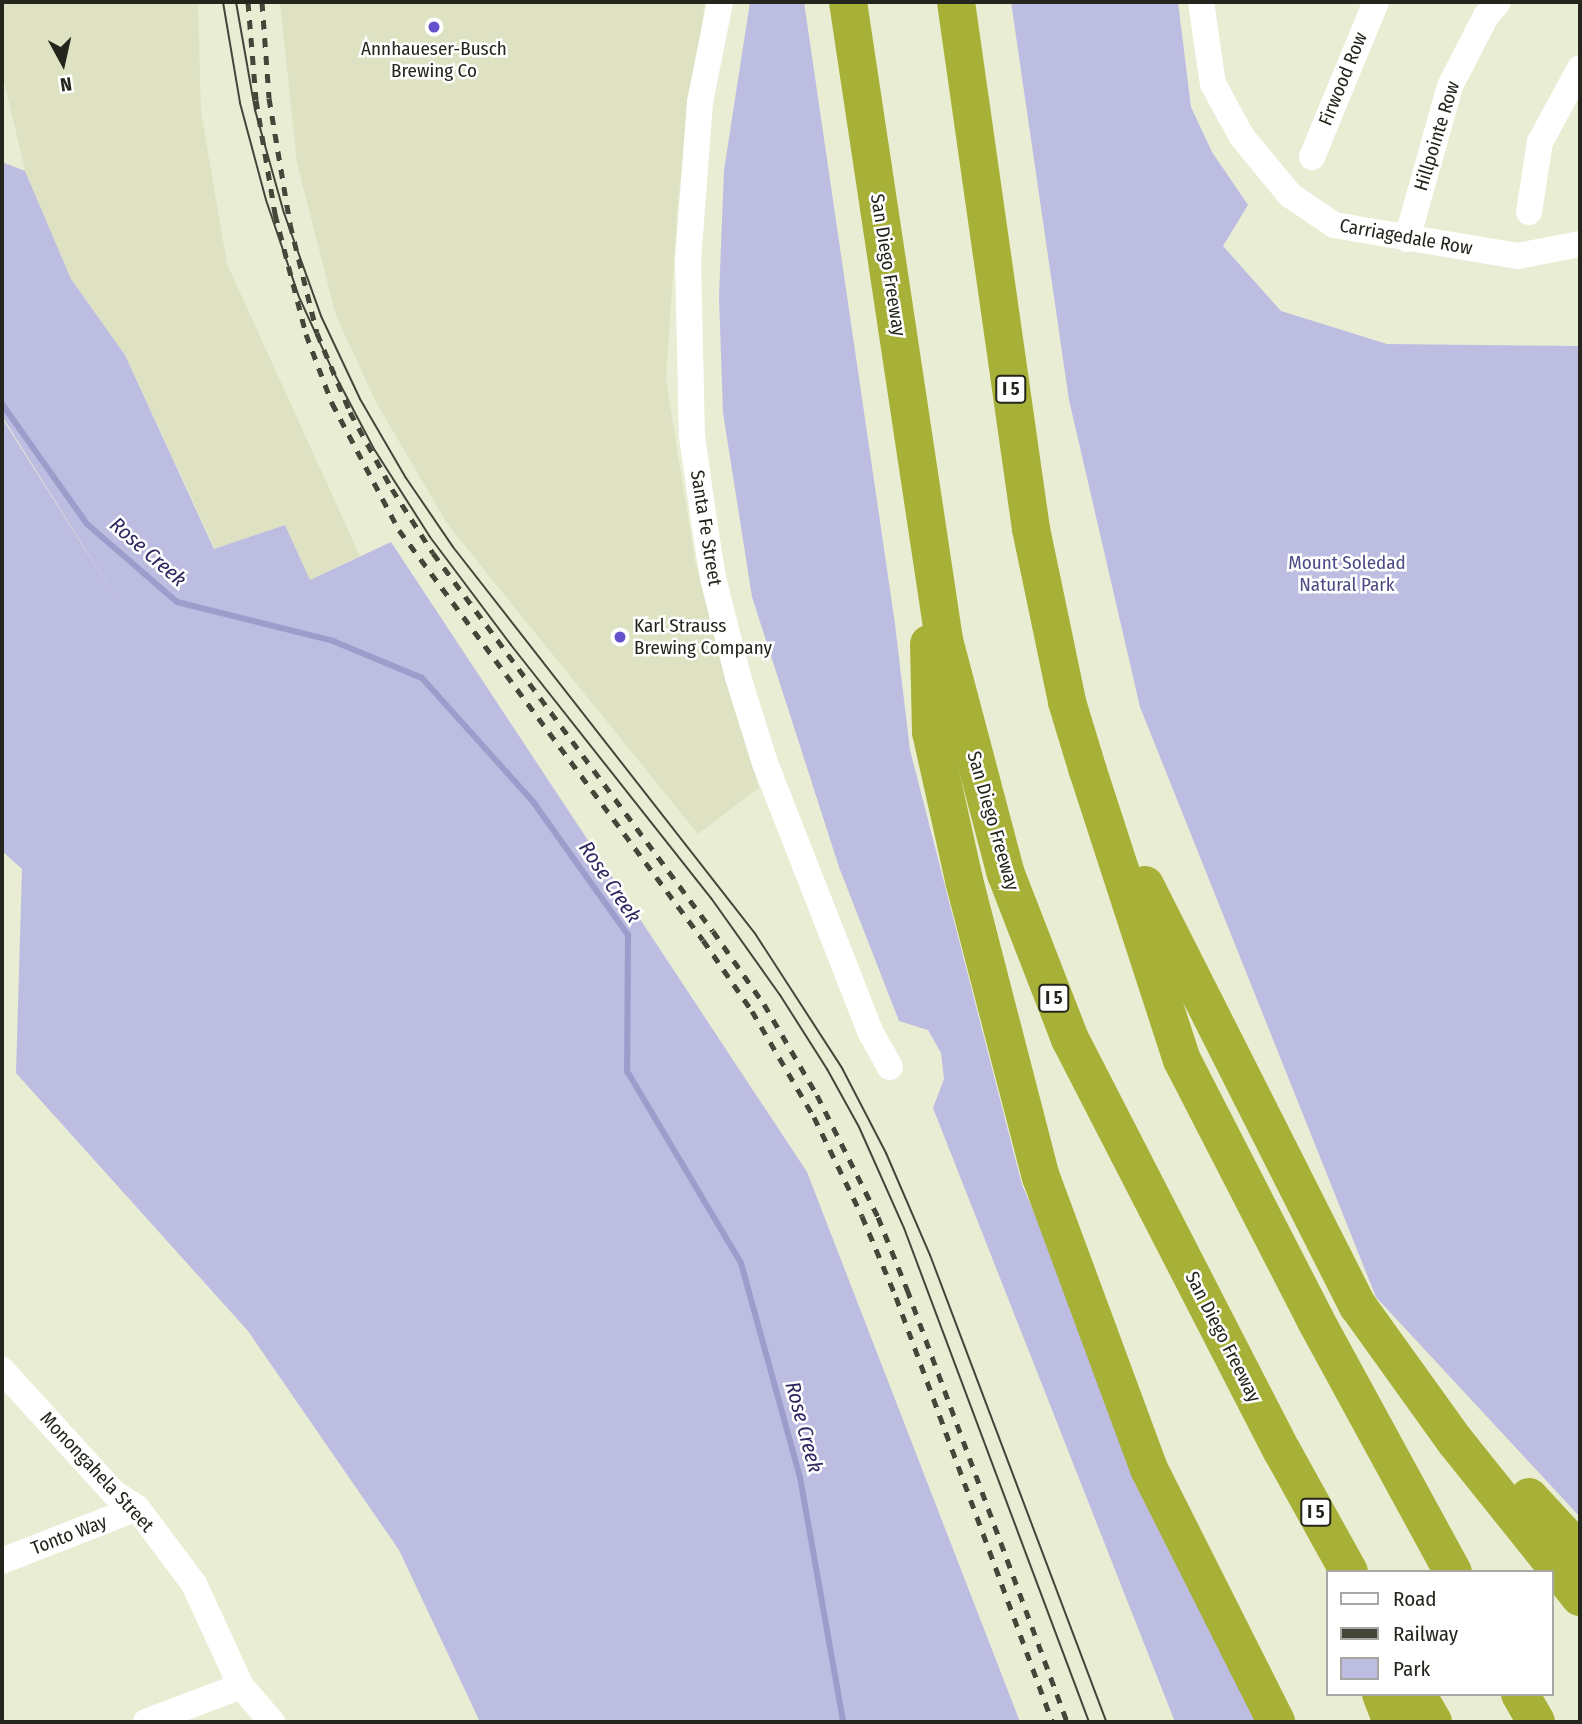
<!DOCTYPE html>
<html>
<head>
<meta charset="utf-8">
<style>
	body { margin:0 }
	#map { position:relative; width:1582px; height:1724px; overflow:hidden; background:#e9edd4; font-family:"Fira Sans Condensed",sans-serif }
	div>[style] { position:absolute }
	.built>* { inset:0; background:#dee2c3 }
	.green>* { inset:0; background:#bdbde2 }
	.stream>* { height:6px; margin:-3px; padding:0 3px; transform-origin:3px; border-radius:3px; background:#9d9dcc }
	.minor>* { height:26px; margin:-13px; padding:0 13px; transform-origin:13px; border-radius:13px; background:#fff }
	.highway>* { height:38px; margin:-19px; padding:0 19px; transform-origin:19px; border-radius:19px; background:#a8b137 }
	.tram>* { height:2px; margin:-1px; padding:0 1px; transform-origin:1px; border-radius:1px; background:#44463a }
	.rail>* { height:5px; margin-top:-2.5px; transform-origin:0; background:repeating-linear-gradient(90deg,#44463a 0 9px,transparent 0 18px) }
	.dots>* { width:19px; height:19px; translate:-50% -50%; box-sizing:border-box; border:4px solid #fff; border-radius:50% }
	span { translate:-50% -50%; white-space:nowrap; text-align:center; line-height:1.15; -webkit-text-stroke:5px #fff; paint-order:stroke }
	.shield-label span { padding:2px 5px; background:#fff; border:2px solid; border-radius:5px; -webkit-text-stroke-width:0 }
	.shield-label { font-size:18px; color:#24251c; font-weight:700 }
	.poi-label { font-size:19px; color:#24251c }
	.left { translate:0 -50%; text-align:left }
	.street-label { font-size:19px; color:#24251c }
	.park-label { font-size:19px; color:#4e4a86 }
	.water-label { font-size:21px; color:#2e2760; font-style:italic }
	.frame { position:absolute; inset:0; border:4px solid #24251c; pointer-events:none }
	.legend { position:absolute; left:1326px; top:1570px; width:228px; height:126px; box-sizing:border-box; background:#fff; border:2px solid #a7a8a4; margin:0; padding:9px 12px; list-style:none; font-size:21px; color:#24251c }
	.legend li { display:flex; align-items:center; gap:14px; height:35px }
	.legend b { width:35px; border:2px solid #a7a8a4 }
	.north { position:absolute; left:28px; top:28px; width:70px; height:70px; -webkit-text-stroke:5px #fff; paint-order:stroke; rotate:172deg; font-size:19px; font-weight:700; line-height:28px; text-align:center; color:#24251c }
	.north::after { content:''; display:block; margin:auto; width:24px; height:32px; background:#24251c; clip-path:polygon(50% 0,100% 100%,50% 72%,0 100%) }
</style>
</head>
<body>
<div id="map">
	<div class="built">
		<div style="clip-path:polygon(2px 2px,198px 2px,201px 112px,227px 264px,360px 556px,310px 580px,285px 525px,215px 549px,125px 355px,71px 279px,25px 171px,2px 72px)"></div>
		<div style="clip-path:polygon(280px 2px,705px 2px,678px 200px,666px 380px,695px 561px,759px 788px,698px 834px,448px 525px,376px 402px,336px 316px,297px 163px)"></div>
	</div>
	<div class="green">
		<div style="clip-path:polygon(750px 2px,804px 2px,895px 624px,910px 750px,1022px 1185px,1260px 1722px,1175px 1722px,933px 1108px,944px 1079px,941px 1053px,928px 1030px,899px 1021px,839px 867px,752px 597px,723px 413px,719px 297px,724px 170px)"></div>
		<div style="clip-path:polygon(1011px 2px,1178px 2px,1191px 107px,1212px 152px,1248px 205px,1223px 246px,1281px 311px,1387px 344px,1580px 346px,1580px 1517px,1376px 1297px,1140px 707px,1069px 400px)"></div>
		<div style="clip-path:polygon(2px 162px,25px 171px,71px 279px,125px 355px,214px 549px,285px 525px,310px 580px,391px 542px,807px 1172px,1020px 1722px,480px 1722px,399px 1550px,248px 1331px,16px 1073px,22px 869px,2px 851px,2px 418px,122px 608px,2px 416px)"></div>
	</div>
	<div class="stream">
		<div style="left:2px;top:404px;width:147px;rotate:54.7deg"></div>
		<div style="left:87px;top:524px;width:119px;rotate:40.9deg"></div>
		<div style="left:177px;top:602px;width:161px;rotate:14deg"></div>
		<div style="left:333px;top:641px;width:96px;rotate:22.6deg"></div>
		<div style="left:422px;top:678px;width:168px;rotate:48.1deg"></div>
		<div style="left:534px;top:803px;width:162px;rotate:54.5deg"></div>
		<div style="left:628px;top:935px;width:136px;rotate:90.4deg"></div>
		<div style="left:627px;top:1071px;width:223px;rotate:59.3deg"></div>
		<div style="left:741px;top:1263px;width:222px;rotate:74.6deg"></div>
		<div style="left:800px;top:1477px;width:249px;rotate:80deg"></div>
	</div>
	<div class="minor">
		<div style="left:720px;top:2px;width:102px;rotate:101.3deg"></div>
		<div style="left:700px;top:102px;width:158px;rotate:94.3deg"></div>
		<div style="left:688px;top:260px;width:176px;rotate:88.7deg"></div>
		<div style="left:692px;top:436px;width:86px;rotate:82deg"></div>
		<div style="left:704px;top:521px;width:58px;rotate:81deg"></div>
		<div style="left:713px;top:578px;width:102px;rotate:75.8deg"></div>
		<div style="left:738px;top:677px;width:90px;rotate:72.6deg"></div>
		<div style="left:765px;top:763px;width:290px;rotate:68.6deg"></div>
		<div style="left:871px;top:1033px;width:39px;rotate:61deg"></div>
		<div style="left:1201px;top:2px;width:83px;rotate:81.7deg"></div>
		<div style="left:1213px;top:84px;width:60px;rotate:61.3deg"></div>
		<div style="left:1242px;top:137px;width:75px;rotate:50.4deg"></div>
		<div style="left:1290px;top:195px;width:53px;rotate:34.3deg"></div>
		<div style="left:1334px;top:225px;width:187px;rotate:9.6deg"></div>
		<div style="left:1518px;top:256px;width:63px;rotate:-11deg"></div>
		<div style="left:1312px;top:157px;width:168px;rotate:-67.6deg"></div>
		<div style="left:1529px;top:212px;width:71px;rotate:-81.1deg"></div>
		<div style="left:1540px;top:142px;width:84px;rotate:-61.6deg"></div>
		<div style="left:1407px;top:239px;width:159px;rotate:-74.3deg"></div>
		<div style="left:1450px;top:86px;width:79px;rotate:-62.8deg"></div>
		<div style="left:1486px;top:16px;width:18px;rotate:-49deg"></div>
		<div style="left:2px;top:1370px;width:166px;rotate:47.7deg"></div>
		<div style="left:114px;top:1493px;width:27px;rotate:33deg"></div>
		<div style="left:137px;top:1508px;width:95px;rotate:53.1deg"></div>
		<div style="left:194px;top:1584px;width:112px;rotate:65.3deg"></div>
		<div style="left:241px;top:1686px;width:48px;rotate:49.3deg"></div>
		<div style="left:2px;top:1561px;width:145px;rotate:-21.4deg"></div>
		<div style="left:146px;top:1722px;width:102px;rotate:-20.8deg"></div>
	</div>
	<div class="highway">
		<div style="left:848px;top:2px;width:645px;rotate:81.44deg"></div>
		<div style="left:944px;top:640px;width:242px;rotate:75.2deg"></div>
		<div style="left:1006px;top:874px;width:177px;rotate:68.8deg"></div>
		<div style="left:1070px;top:1039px;width:463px;rotate:62.8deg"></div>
		<div style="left:1282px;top:1451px;width:138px;rotate:61deg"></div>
		<div style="left:956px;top:2px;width:532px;rotate:81.9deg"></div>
		<div style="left:1031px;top:529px;width:177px;rotate:78.2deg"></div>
		<div style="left:1067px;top:702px;width:72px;rotate:73.1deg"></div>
		<div style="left:1088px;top:771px;width:304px;rotate:72deg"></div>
		<div style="left:1182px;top:1060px;width:293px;rotate:62.8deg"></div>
		<div style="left:1316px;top:1321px;width:286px;rotate:61.4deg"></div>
		<div style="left:929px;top:644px;width:88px;rotate:88.7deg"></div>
		<div style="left:931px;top:732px;width:152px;rotate:77.4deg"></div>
		<div style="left:964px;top:880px;width:307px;rotate:75.5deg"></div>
		<div style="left:1041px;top:1177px;width:311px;rotate:69.7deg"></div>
		<div style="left:1149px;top:1469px;width:283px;rotate:63.3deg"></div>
		<div style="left:1145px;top:885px;width:472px;rotate:63.2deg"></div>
		<div style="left:1358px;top:1306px;width:166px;rotate:54.3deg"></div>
		<div style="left:1455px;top:1441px;width:200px;rotate:51.3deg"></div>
		<div style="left:1529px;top:1497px;width:75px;rotate:47.2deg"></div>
		<div style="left:1381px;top:1694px;width:30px;rotate:69deg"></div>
		<div style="left:1417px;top:1694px;width:32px;rotate:60deg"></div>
		<div style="left:1520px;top:1694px;width:32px;rotate:60deg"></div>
	</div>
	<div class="tram">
		<div style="left:223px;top:2px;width:102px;rotate:80.4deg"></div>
		<div style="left:240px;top:103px;width:100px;rotate:75deg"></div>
		<div style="left:266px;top:200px;width:102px;rotate:71.2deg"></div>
		<div style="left:299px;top:297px;width:79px;rotate:65.4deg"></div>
		<div style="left:332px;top:369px;width:90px;rotate:62.3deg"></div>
		<div style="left:374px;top:449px;width:104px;rotate:57.5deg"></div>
		<div style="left:430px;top:537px;width:135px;rotate:53.1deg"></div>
		<div style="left:511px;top:645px;width:323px;rotate:51.7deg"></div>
		<div style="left:711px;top:898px;width:119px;rotate:54.6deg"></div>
		<div style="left:780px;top:995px;width:88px;rotate:57.6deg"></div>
		<div style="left:827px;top:1069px;width:66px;rotate:61.1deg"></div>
		<div style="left:859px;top:1127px;width:111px;rotate:66deg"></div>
		<div style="left:904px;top:1228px;width:528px;rotate:69.47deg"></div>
		<div style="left:236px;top:2px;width:110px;rotate:80deg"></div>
		<div style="left:255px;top:110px;width:107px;rotate:74.3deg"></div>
		<div style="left:284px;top:213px;width:109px;rotate:70.2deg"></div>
		<div style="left:321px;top:316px;width:92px;rotate:64.8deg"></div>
		<div style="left:360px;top:399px;width:91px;rotate:59.8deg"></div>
		<div style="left:406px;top:478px;width:83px;rotate:55.7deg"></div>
		<div style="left:453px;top:547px;width:492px;rotate:52deg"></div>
		<div style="left:756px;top:935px;width:158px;rotate:57.1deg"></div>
		<div style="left:842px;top:1068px;width:96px;rotate:62.6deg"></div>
		<div style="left:886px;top:1153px;width:111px;rotate:66.7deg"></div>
		<div style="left:930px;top:1255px;width:499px;rotate:69.3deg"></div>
	</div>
	<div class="rail">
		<div style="left:248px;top:2px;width:98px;rotate:85.3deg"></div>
		<div style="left:256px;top:100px;width:116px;rotate:80.5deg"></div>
		<div style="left:275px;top:214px;width:124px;rotate:75.5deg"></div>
		<div style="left:306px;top:334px;width:74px;rotate:69.4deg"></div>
		<div style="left:332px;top:403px;width:144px;rotate:62.2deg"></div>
		<div style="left:399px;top:530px;width:510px;rotate:53.44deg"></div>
		<div style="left:703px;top:940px;width:86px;rotate:55.4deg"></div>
		<div style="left:752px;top:1011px;width:123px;rotate:59.7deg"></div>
		<div style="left:814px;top:1117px;width:110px;rotate:64.1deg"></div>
		<div style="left:862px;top:1216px;width:88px;rotate:67.2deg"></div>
		<div style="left:896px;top:1297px;width:453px;rotate:69.8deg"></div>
		<div style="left:262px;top:2px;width:96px;rotate:85.8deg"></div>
		<div style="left:269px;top:98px;width:128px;rotate:80.5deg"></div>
		<div style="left:290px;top:224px;width:112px;rotate:76.1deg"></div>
		<div style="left:317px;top:333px;width:86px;rotate:67.3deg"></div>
		<div style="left:350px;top:412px;width:88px;rotate:61.4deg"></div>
		<div style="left:392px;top:489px;width:76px;rotate:57.4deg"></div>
		<div style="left:433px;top:553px;width:470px;rotate:53.5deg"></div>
		<div style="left:713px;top:931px;width:89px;rotate:55.1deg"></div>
		<div style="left:764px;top:1004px;width:105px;rotate:59.8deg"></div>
		<div style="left:817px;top:1095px;width:136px;rotate:63.4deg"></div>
		<div style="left:878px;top:1217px;width:78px;rotate:68.1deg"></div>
		<div style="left:907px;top:1289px;width:462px;rotate:69.7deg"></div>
	</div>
	<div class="dots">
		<div style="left:434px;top:27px;background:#6251ca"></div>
		<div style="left:620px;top:637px;background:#6251ca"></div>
	</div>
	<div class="shield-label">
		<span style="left:1011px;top:389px">I 5</span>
		<span style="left:1054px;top:998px">I 5</span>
		<span style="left:1316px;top:1512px">I 5</span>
	</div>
	<div class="poi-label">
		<span style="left:434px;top:60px">Annhaueser-Busch<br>Brewing Co</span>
		<span class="left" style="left:634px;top:637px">Karl Strauss<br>Brewing Company</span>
	</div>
	<div class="street-label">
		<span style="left:1343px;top:79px;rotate:-68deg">Firwood Row</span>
		<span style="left:1437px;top:136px;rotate:-73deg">Hillpointe Row</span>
		<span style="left:1406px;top:237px;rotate:10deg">Carriagedale Row</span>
		<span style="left:888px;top:265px;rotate:81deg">San Diego Freeway</span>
		<span style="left:706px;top:528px;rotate:81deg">Santa Fe Street</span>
		<span style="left:993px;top:821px;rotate:74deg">San Diego Freeway</span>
		<span style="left:1223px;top:1337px;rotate:63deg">San Diego Freeway</span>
		<span style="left:97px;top:1472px;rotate:47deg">Monongahela Street</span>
		<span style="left:69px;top:1535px;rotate:-21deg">Tonto Way</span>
	</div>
	<div class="park-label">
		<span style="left:1347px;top:574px">Mount Soledad<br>Natural Park</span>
	</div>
	<div class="water-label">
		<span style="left:148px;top:552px;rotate:41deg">Rose Creek</span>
		<span style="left:610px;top:882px;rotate:56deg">Rose Creek</span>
		<span style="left:804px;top:1427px;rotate:75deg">Rose Creek</span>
	</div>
	<div class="frame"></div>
	<ul class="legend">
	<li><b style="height:9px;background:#fff"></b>Road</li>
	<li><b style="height:9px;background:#44463a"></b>Railway</li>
	<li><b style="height:19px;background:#bdbde2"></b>Park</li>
	</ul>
	<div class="north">N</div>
</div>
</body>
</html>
